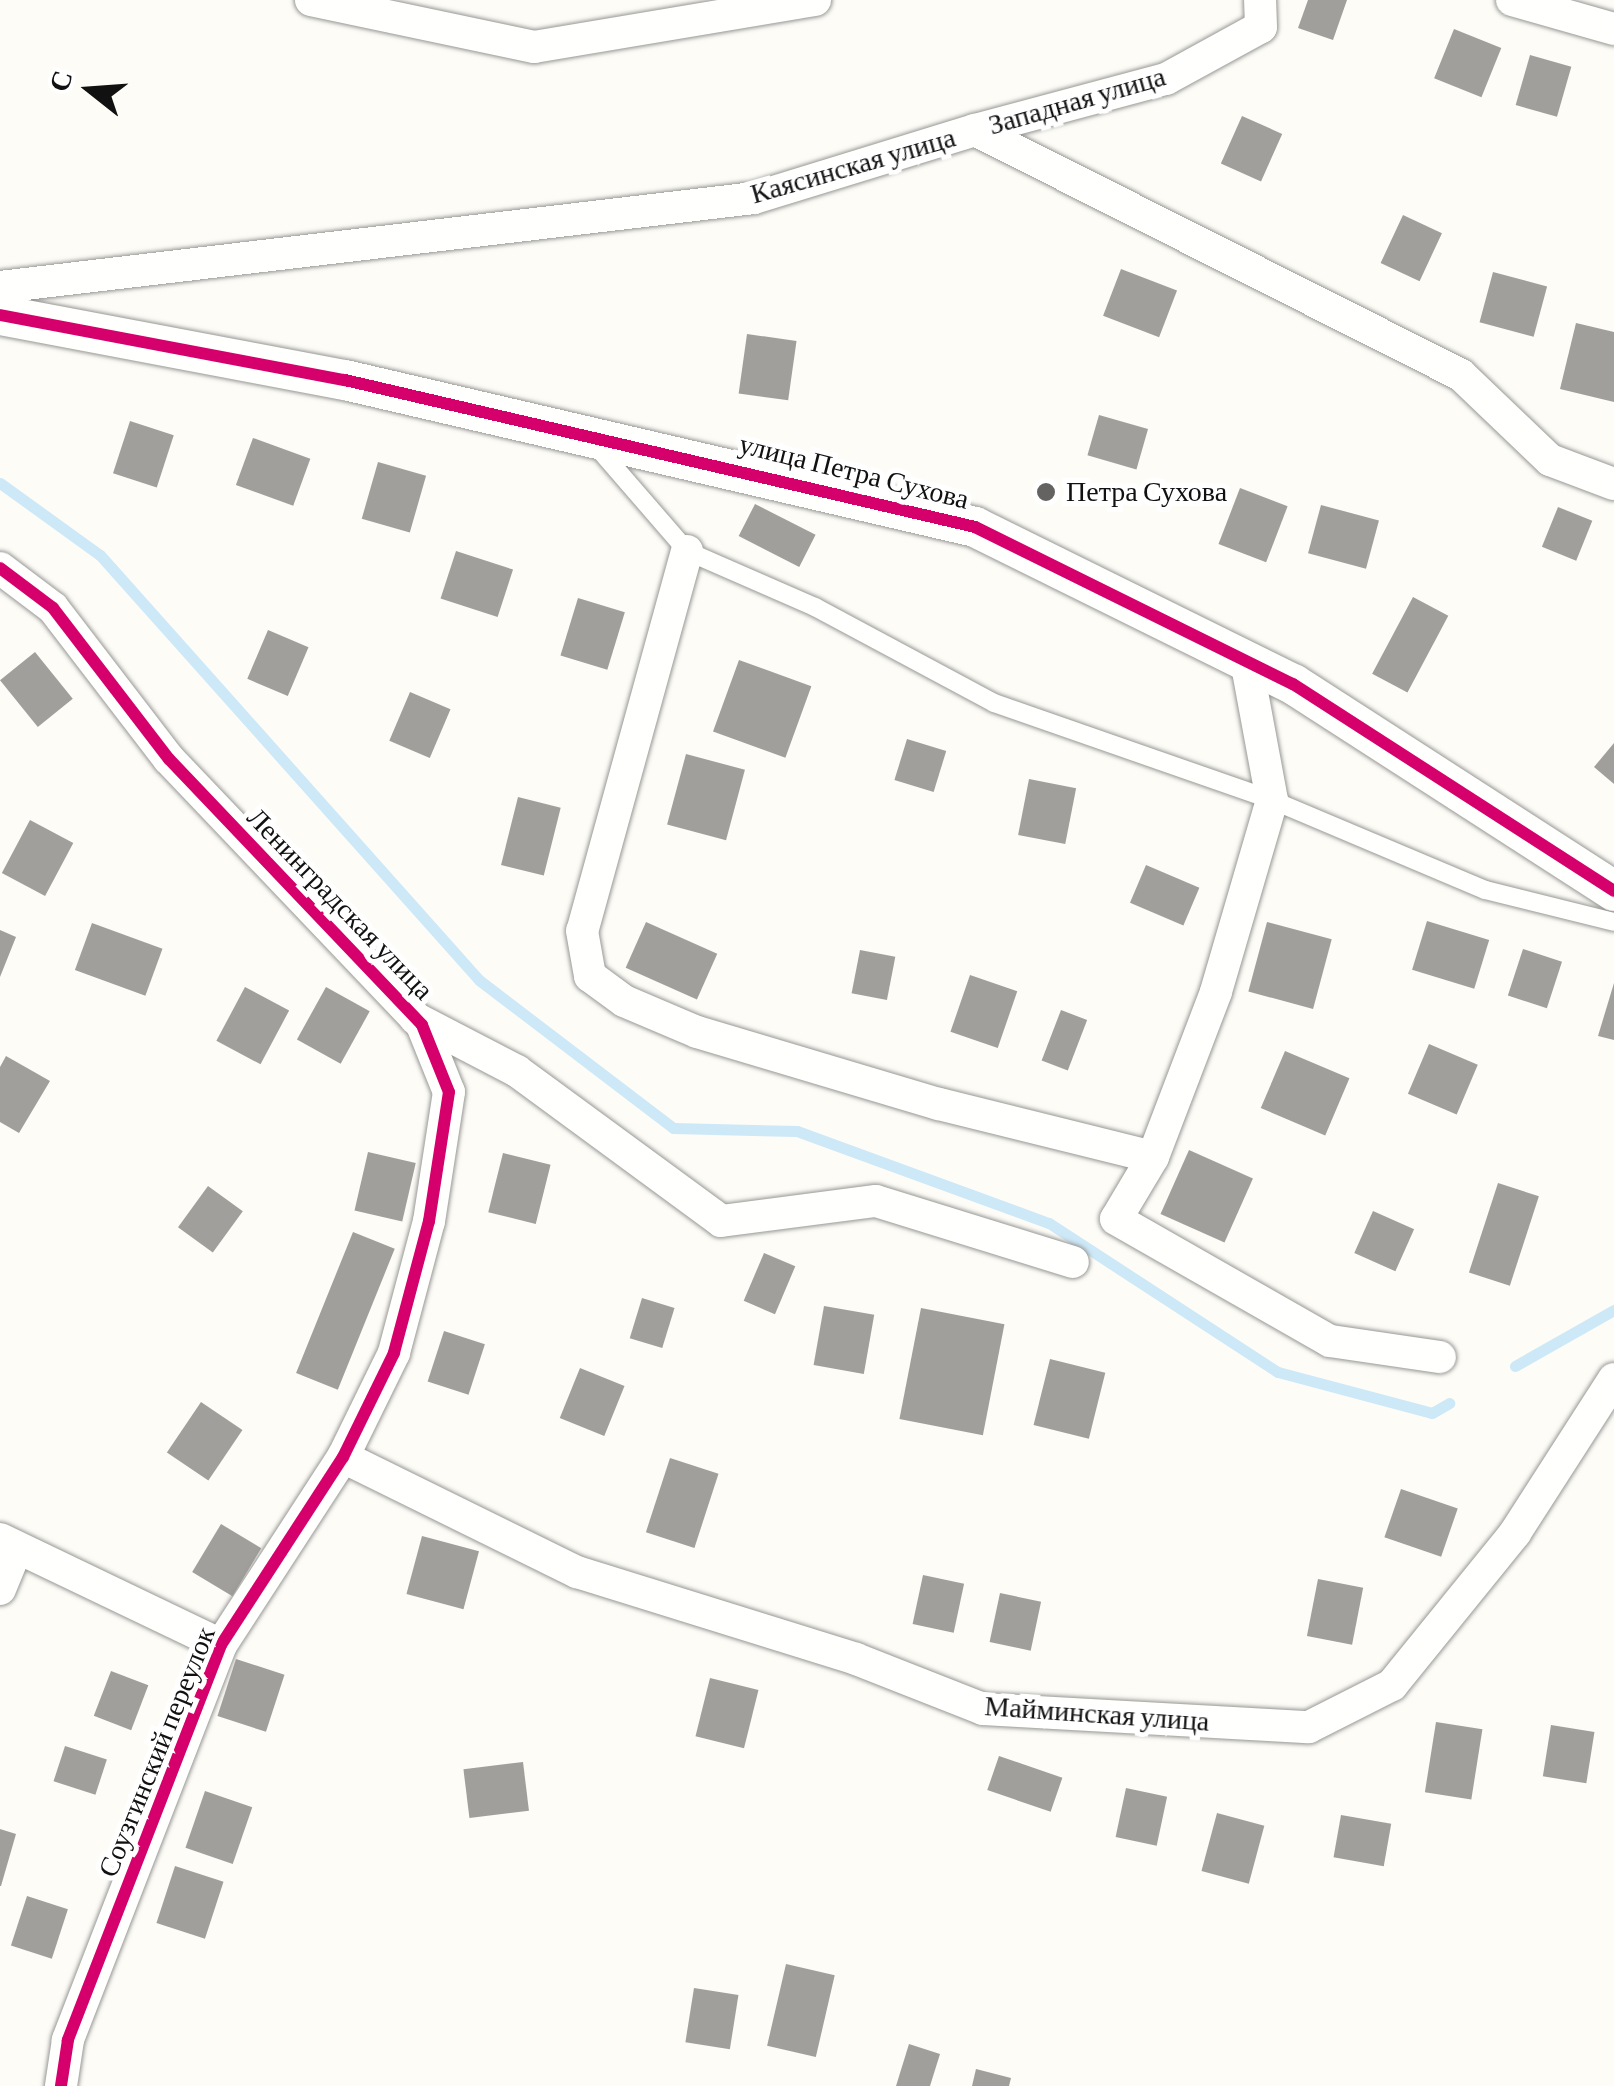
<!DOCTYPE html>
<html>
<head>
<meta charset="utf-8">
<style>
	body { margin:0 }
	#map { position:relative; width:1614px; height:2086px; overflow:hidden; background:#fdfcf7; font-family:"Crimson Pro",serif }
	div>[style] { position:absolute }
	.stream>* { height:11px; margin:-5.5px; padding:0 5.5px; transform-origin:5.5px; border-radius:5.5px; background:#cde8f7 }
	.building>* { inset:0; background:#a19f9c; transform-origin:0 0 }
	.roads { filter:drop-shadow(0 0 2px #979795) drop-shadow(0 0 2px #979795) }
	.service>* { height:18px; margin:-9px; padding:0 9px; transform-origin:9px; border-radius:9px; background:#fffffe }
	.minor>* { height:32px; margin:-16px; padding:0 16px; transform-origin:16px; border-radius:16px; background:#fffffe }
	.tertiary>* { height:40px; margin:-20px; padding:0 20px; transform-origin:20px; border-radius:20px; background:#fffffe }
	.cycleway>* { height:12px; margin:-6px; padding:0 6px; transform-origin:6px; border-radius:6px; background:#d6006c }
	.dots>* { width:28px; height:28px; translate:-50% -50%; box-sizing:border-box; border:5px solid #fff; border-radius:50% }
	span { translate:-50% -50%; white-space:nowrap; text-align:center; line-height:1.15; -webkit-text-stroke:10px #fff; paint-order:stroke }
	.street-label { font-size:28px; color:#111 }
	.poi-label { font-size:28px; color:#111 }
	.left { translate:0 -50%; text-align:left }
	.north { position:absolute; left:40px; top:40px; width:100px; height:100px; -webkit-text-stroke:8px #fff; paint-order:stroke; rotate:287deg; font-size:28px; font-weight:700; line-height:40px; text-align:center; color:#111 }
	.north::after { content:''; display:block; margin:auto; width:35px; height:45px; background:#111; clip-path:polygon(50% 0,100% 100%,50% 72%,0 100%) }
</style>
</head>
<body>
<div id="map">
	<div class="stream">
		<div style="left:0;top:483px;width:123px;rotate:35.8deg"></div>
		<div style="left:100px;top:555px;width:569px;rotate:48.27deg"></div>
		<div style="left:479px;top:980px;width:244px;rotate:37.3deg"></div>
		<div style="left:673px;top:1128px;width:124px;rotate:1.4deg"></div>
		<div style="left:797px;top:1131px;width:268px;rotate:20.1deg"></div>
		<div style="left:1049px;top:1223px;width:273px;rotate:33.1deg"></div>
		<div style="left:1278px;top:1372px;width:159px;rotate:14.9deg"></div>
		<div style="left:1432px;top:1413px;width:20px;rotate:-30deg"></div>
		<div style="left:1515px;top:1366px;width:114px;rotate:-29.5deg"></div>
	</div>
	<div class="building">
		<div style="clip-path:polygon(1308px 0,1347px 0,1333px 40px,1298px 28px)"></div>
		<div style="left:1454px;top:29px;width:51px;height:53px;rotate:22deg"></div>
		<div style="left:1530px;top:55px;width:43px;height:52px;rotate:16deg"></div>
		<div style="left:1242px;top:116px;width:44px;height:52px;rotate:24deg"></div>
		<div style="left:1403px;top:215px;width:43px;height:53px;rotate:25deg"></div>
		<div style="left:1121px;top:269px;width:60px;height:50px;rotate:21deg"></div>
		<div style="left:1493px;top:272px;width:56px;height:52px;rotate:15deg"></div>
		<div style="clip-path:polygon(1576px 323px,1614px 332px,1614px 402px,1560px 389px)"></div>
		<div style="left:747px;top:334px;width:50px;height:60px;rotate:8deg"></div>
		<div style="left:1099px;top:415px;width:51px;height:42px;rotate:16deg"></div>
		<div style="left:130px;top:421px;width:46px;height:55px;rotate:18deg"></div>
		<div style="left:253px;top:438px;width:61px;height:50px;rotate:20deg"></div>
		<div style="left:378px;top:462px;width:50px;height:59px;rotate:16deg"></div>
		<div style="left:1240px;top:488px;width:51px;height:60px;rotate:21deg"></div>
		<div style="left:755px;top:504px;width:68px;height:36px;rotate:27deg"></div>
		<div style="left:1321px;top:505px;width:60px;height:50px;rotate:15deg"></div>
		<div style="left:1558px;top:507px;width:37px;height:43px;rotate:22deg"></div>
		<div style="left:456px;top:551px;width:60px;height:50px;rotate:18deg"></div>
		<div style="left:1413px;top:597px;width:40px;height:87px;rotate:28deg"></div>
		<div style="left:578px;top:598px;width:49px;height:60px;rotate:17deg"></div>
		<div style="left:268px;top:630px;width:44px;height:53px;rotate:23deg"></div>
		<div style="left:35px;top:652px;width:60px;height:45px;rotate:51deg"></div>
		<div style="left:739px;top:660px;width:77px;height:76px;rotate:20deg"></div>
		<div style="left:410px;top:692px;width:44px;height:53px;rotate:23deg"></div>
		<div style="left:907px;top:739px;width:41px;height:43px;rotate:17deg"></div>
		<div style="clip-path:polygon(1614px 743px,1614px 784px,1594px 767px)"></div>
		<div style="left:686px;top:754px;width:61px;height:73px;rotate:15deg"></div>
		<div style="left:1029px;top:779px;width:48px;height:57px;rotate:11deg"></div>
		<div style="left:518px;top:797px;width:44px;height:70px;rotate:14deg"></div>
		<div style="left:30px;top:820px;width:49px;height:60px;rotate:28deg"></div>
		<div style="left:1146px;top:865px;width:58px;height:41px;rotate:23deg"></div>
		<div style="left:1427px;top:921px;width:65px;height:51px;rotate:17deg"></div>
		<div style="left:646px;top:922px;width:78px;height:50px;rotate:24deg"></div>
		<div style="left:1267px;top:922px;width:67px;height:72px;rotate:15deg"></div>
		<div style="left:92px;top:923px;width:75px;height:50px;rotate:20deg"></div>
		<div style="clip-path:polygon(0 930px,16px 937px,0 977px)"></div>
		<div style="left:1523px;top:949px;width:41px;height:49px;rotate:18deg"></div>
		<div style="left:860px;top:950px;width:36px;height:44px;rotate:11deg"></div>
		<div style="left:970px;top:975px;width:50px;height:60px;rotate:19deg"></div>
		<div style="clip-path:polygon(1614px 983px,1614px 1040px,1598px 1036px)"></div>
		<div style="left:245px;top:987px;width:50px;height:61px;rotate:28deg"></div>
		<div style="left:326px;top:987px;width:50px;height:60px;rotate:29deg"></div>
		<div style="left:1061px;top:1010px;width:28px;height:54px;rotate:21deg"></div>
		<div style="left:1429px;top:1044px;width:53px;height:54px;rotate:23deg"></div>
		<div style="left:1285px;top:1051px;width:70px;height:62px;rotate:23deg"></div>
		<div style="clip-path:polygon(6px 1056px,50px 1081px,19px 1133px,0 1122px,0 1067px)"></div>
		<div style="left:1189px;top:1150px;width:70px;height:70px;rotate:24deg"></div>
		<div style="left:368px;top:1152px;width:49px;height:60px;rotate:13deg"></div>
		<div style="left:503px;top:1153px;width:49px;height:61px;rotate:14deg"></div>
		<div style="left:1498px;top:1183px;width:43px;height:94px;rotate:18deg"></div>
		<div style="left:208px;top:1186px;width:43px;height:51px;rotate:36deg"></div>
		<div style="left:1373px;top:1211px;width:45px;height:46px;rotate:24deg"></div>
		<div style="left:353px;top:1232px;width:45px;height:152px;rotate:22deg"></div>
		<div style="left:764px;top:1253px;width:34px;height:52px;rotate:23deg"></div>
		<div style="left:642px;top:1298px;width:34px;height:42px;rotate:17deg"></div>
		<div style="left:824px;top:1306px;width:51px;height:60px;rotate:10deg"></div>
		<div style="left:921px;top:1308px;width:85px;height:113px;rotate:11deg"></div>
		<div style="left:444px;top:1331px;width:43px;height:53px;rotate:18deg"></div>
		<div style="left:1050px;top:1359px;width:57px;height:68px;rotate:14deg"></div>
		<div style="left:580px;top:1368px;width:48px;height:54px;rotate:22deg"></div>
		<div style="left:201px;top:1402px;width:50px;height:61px;rotate:34deg"></div>
		<div style="left:670px;top:1458px;width:51px;height:78px;rotate:18deg"></div>
		<div style="left:1401px;top:1489px;width:60px;height:51px;rotate:19deg"></div>
		<div style="left:221px;top:1524px;width:47px;height:56px;rotate:31deg"></div>
		<div style="left:422px;top:1536px;width:59px;height:60px;rotate:15deg"></div>
		<div style="left:923px;top:1575px;width:42px;height:50px;rotate:12deg"></div>
		<div style="left:1318px;top:1579px;width:46px;height:58px;rotate:11deg"></div>
		<div style="left:1000px;top:1593px;width:42px;height:50px;rotate:12deg"></div>
		<div style="left:236px;top:1659px;width:51px;height:60px;rotate:18deg"></div>
		<div style="left:111px;top:1671px;width:40px;height:48px;rotate:21deg"></div>
		<div style="left:710px;top:1678px;width:50px;height:60px;rotate:14deg"></div>
		<div style="left:1436px;top:1722px;width:47px;height:71px;rotate:9deg"></div>
		<div style="left:1551px;top:1725px;width:44px;height:52px;rotate:9deg"></div>
		<div style="left:65px;top:1746px;width:44px;height:37px;rotate:18deg"></div>
		<div style="left:999px;top:1756px;width:67px;height:36px;rotate:19deg"></div>
		<div style="left:523px;top:1762px;width:49px;height:60px;rotate:83deg"></div>
		<div style="left:1126px;top:1788px;width:42px;height:50px;rotate:12deg"></div>
		<div style="left:205px;top:1791px;width:50px;height:60px;rotate:19deg"></div>
		<div style="left:1217px;top:1813px;width:49px;height:60px;rotate:15deg"></div>
		<div style="left:1341px;top:1815px;width:51px;height:43px;rotate:10deg"></div>
		<div style="clip-path:polygon(0 1829px,16px 1834px,1px 1886px,0 1886px)"></div>
		<div style="left:175px;top:1866px;width:51px;height:60px;rotate:18deg"></div>
		<div style="left:27px;top:1896px;width:43px;height:52px;rotate:18deg"></div>
		<div style="left:786px;top:1964px;width:50px;height:84px;rotate:13deg"></div>
		<div style="left:694px;top:1988px;width:45px;height:55px;rotate:9deg"></div>
		<div style="clip-path:polygon(909px 2044px,940px 2054px,930px 2086px,896px 2086px)"></div>
		<div style="clip-path:polygon(976px 2069px,1011px 2078px,1009px 2086px,972px 2086px)"></div>
	</div>
	<div class="roads">
		<div class="service">
			<div style="left:597px;top:447px;width:138px;rotate:49.1deg"></div>
			<div style="left:687px;top:551px;width:140px;rotate:23.6deg"></div>
			<div style="left:815px;top:607px;width:203px;rotate:28.2deg"></div>
			<div style="left:994px;top:703px;width:294px;rotate:19.2deg"></div>
			<div style="left:1272px;top:800px;width:231px;rotate:22.9deg"></div>
			<div style="left:1485px;top:890px;width:133px;rotate:13.9deg"></div>
		</div>
		<div class="minor">
			<div style="left:311px;top:0;width:228px;rotate:11.9deg"></div>
			<div style="left:534px;top:47px;width:285px;rotate:-9.5deg"></div>
			<div style="left:1512px;top:0;width:106px;rotate:15.9deg"></div>
			<div style="left:975px;top:130px;width:198px;rotate:-15deg"></div>
			<div style="left:1166px;top:79px;width:108px;rotate:-28.7deg"></div>
			<div style="left:1261px;top:27px;width:27px;rotate:-92deg"></div>
			<div style="left:0;top:287px;width:759px;rotate:-6.73deg"></div>
			<div style="left:754px;top:198px;width:231px;rotate:-17.1deg"></div>
			<div style="left:975px;top:130px;width:544px;rotate:26.75deg"></div>
			<div style="left:1461px;top:375px;width:123px;rotate:43.7deg"></div>
			<div style="left:1550px;top:460px;width:68px;rotate:20.6deg"></div>
			<div style="left:687px;top:551px;width:394px;rotate:105.4deg"></div>
			<div style="left:582px;top:931px;width:46px;rotate:79.9deg"></div>
			<div style="left:590px;top:976px;width:42px;rotate:36.3deg"></div>
			<div style="left:624px;top:1001px;width:79px;rotate:23deg"></div>
			<div style="left:697px;top:1032px;width:252px;rotate:16.6deg"></div>
			<div style="left:939px;top:1104px;width:220px;rotate:13.9deg"></div>
			<div style="left:0;top:568px;width:66px;rotate:37deg"></div>
			<div style="left:53px;top:608px;width:190px;rotate:52.5deg"></div>
			<div style="left:169px;top:759px;width:367px;rotate:46.4deg"></div>
			<div style="left:422px;top:1025px;width:72px;rotate:68.1deg"></div>
			<div style="left:449px;top:1092px;width:131px;rotate:98.8deg"></div>
			<div style="left:429px;top:1221px;width:137px;rotate:104.9deg"></div>
			<div style="left:394px;top:1353px;width:116px;rotate:116.1deg"></div>
			<div style="left:343px;top:1457px;width:224px;rotate:123deg"></div>
			<div style="left:221px;top:1645px;width:424px;rotate:111.2deg"></div>
			<div style="left:68px;top:2040px;width:47px;rotate:98.7deg"></div>
			<div style="left:1246px;top:660px;width:142px;rotate:79.5deg"></div>
			<div style="left:1272px;top:800px;width:200px;rotate:106.3deg"></div>
			<div style="left:1216px;top:992px;width:177px;rotate:110.9deg"></div>
			<div style="left:1153px;top:1157px;width:72px;rotate:120.8deg"></div>
			<div style="left:1116px;top:1219px;width:246px;rotate:29.7deg"></div>
			<div style="left:1330px;top:1341px;width:111px;rotate:8.3deg"></div>
			<div style="left:415px;top:1018px;width:115px;rotate:27.5deg"></div>
			<div style="left:517px;top:1071px;width:253px;rotate:36.3deg"></div>
			<div style="left:721px;top:1221px;width:156px;rotate:-7.4deg"></div>
			<div style="left:876px;top:1201px;width:206px;rotate:17.2deg"></div>
			<div style="left:343px;top:1457px;width:261px;rotate:26.2deg"></div>
			<div style="left:577px;top:1572px;width:292px;rotate:17.3deg"></div>
			<div style="left:856px;top:1659px;width:136px;rotate:21.5deg"></div>
			<div style="left:983px;top:1709px;width:326px;rotate:3.2deg"></div>
			<div style="left:1309px;top:1727px;width:93px;rotate:-26.8deg"></div>
			<div style="left:1392px;top:1685px;width:196px;rotate:-51deg"></div>
			<div style="left:1515px;top:1533px;width:183px;rotate:-57.3deg"></div>
			<div style="left:0;top:1539px;width:245px;rotate:25.6deg"></div>
			<div style="left:0;top:1589px;width:42px;rotate:-67.7deg"></div>
		</div>
		<div class="tertiary">
			<div style="left:0;top:315px;width:351px;rotate:10.7deg"></div>
			<div style="left:345px;top:380px;width:647px;rotate:13.13deg"></div>
			<div style="left:975px;top:527px;width:355px;rotate:26.3deg"></div>
			<div style="left:1293px;top:684px;width:382px;rotate:32.8deg"></div>
		</div>
	</div>
	<div class="cycleway">
		<div style="left:0;top:315px;width:351px;rotate:10.7deg"></div>
		<div style="left:345px;top:380px;width:647px;rotate:13.13deg"></div>
		<div style="left:975px;top:527px;width:355px;rotate:26.3deg"></div>
		<div style="left:1293px;top:684px;width:382px;rotate:32.8deg"></div>
		<div style="left:0;top:568px;width:66px;rotate:37deg"></div>
		<div style="left:53px;top:608px;width:190px;rotate:52.5deg"></div>
		<div style="left:169px;top:759px;width:367px;rotate:46.4deg"></div>
		<div style="left:422px;top:1025px;width:72px;rotate:68.1deg"></div>
		<div style="left:449px;top:1092px;width:131px;rotate:98.8deg"></div>
		<div style="left:429px;top:1221px;width:137px;rotate:104.9deg"></div>
		<div style="left:394px;top:1353px;width:116px;rotate:116.1deg"></div>
		<div style="left:343px;top:1457px;width:224px;rotate:123deg"></div>
		<div style="left:221px;top:1645px;width:424px;rotate:111.2deg"></div>
		<div style="left:68px;top:2040px;width:47px;rotate:98.7deg"></div>
	</div>
	<div class="dots">
		<div style="left:1046px;top:492px;background:#646362"></div>
	</div>
	<div class="street-label">
		<span style="left:1077px;top:101px;rotate:-16deg">Западная улица</span>
		<span style="left:853px;top:166px;rotate:-16deg">Каясинская улица</span>
		<span style="left:854px;top:472px;rotate:14deg">улица Петра Сухова</span>
		<span style="left:340px;top:904px;rotate:46deg">Ленинградская улица</span>
		<span style="left:1097px;top:1714px;rotate:4deg">Майминская улица</span>
		<span style="left:157px;top:1752px;rotate:-68deg">Соузгинский переулок</span>
	</div>
	<div class="poi-label">
		<span class="left" style="left:1066px;top:492px">Петра Сухова</span>
	</div>
	<div class="north">С</div>
</div>
</body>
</html>
